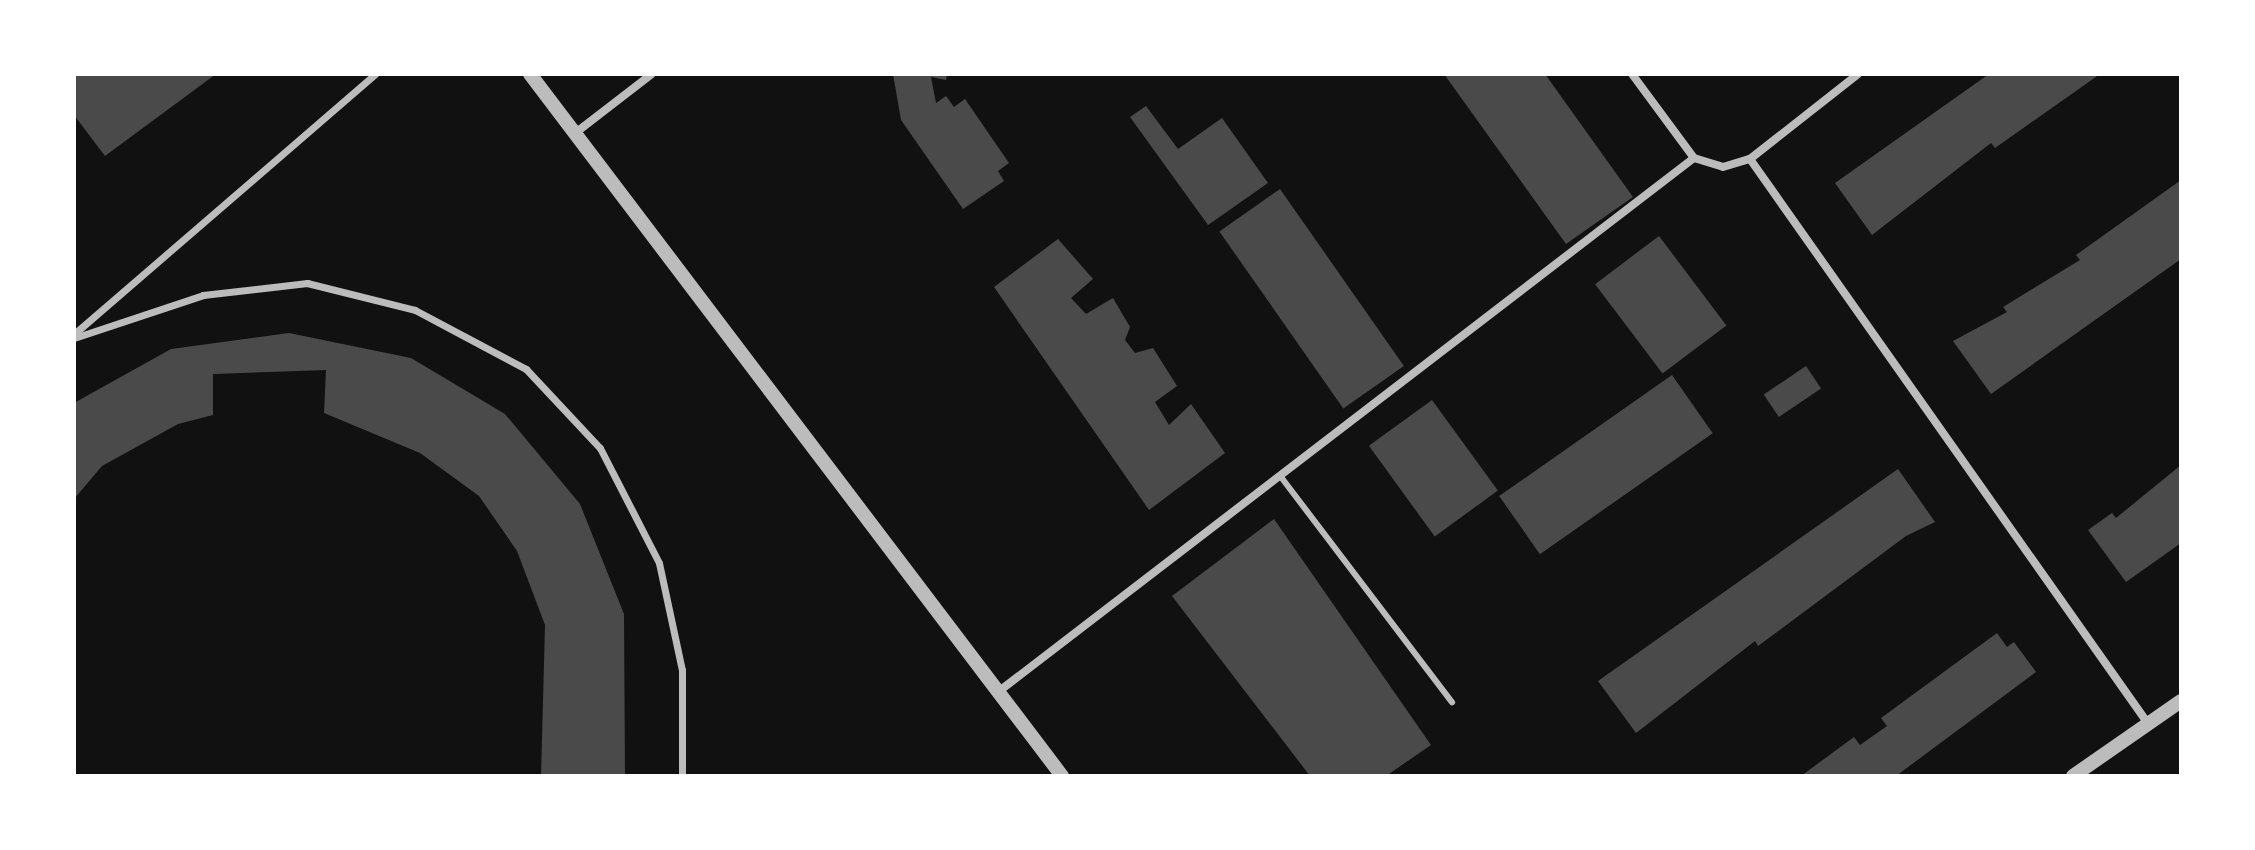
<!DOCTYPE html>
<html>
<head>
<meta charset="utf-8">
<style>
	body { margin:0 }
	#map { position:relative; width:2255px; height:850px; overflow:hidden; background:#111; font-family:Rubik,sans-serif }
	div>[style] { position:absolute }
	.building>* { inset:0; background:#4a4a4a; transform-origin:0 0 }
	.service>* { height:6px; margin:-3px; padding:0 3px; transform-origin:3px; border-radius:3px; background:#bcbcbc }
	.pedestrian>* { height:7px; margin:-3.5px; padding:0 3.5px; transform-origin:3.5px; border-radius:3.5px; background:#bcbcbc }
	.minor>* { height:8px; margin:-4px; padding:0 4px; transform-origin:4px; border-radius:4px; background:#bcbcbc }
	.tertiary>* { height:14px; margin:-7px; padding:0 7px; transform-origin:7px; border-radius:7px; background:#bcbcbc }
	span { translate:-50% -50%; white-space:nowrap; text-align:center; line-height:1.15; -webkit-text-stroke:8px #fff; paint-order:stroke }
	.frame { position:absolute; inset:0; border:76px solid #fff; pointer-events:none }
</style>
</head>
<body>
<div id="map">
	<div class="building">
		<div style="clip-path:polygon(74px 74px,216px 74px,105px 156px,74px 115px)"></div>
		<div style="clip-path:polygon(893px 74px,947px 74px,946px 80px,931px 77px,936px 103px,946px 96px,954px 107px,965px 99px,1009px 163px,998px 171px,1004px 181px,963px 209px,901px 120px)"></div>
		<div style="clip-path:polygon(1444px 74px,1545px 74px,1633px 197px,1566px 244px)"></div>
		<div style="clip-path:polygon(1989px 74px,2100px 74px,1995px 148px,1991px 143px,1872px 235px,1835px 183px)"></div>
		<div style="clip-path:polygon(1146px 106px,1178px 149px,1222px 118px,1268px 183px,1208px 225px,1130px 117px)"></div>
		<div style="clip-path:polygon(2181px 180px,2181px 259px,1991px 394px,1953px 341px,2007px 312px,2003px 307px,2080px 260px,2076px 255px)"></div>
		<div style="left:1280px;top:189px;width:216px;height:74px;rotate:55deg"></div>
		<div style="left:1659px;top:236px;width:112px;height:80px;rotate:53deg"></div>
		<div style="clip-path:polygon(1058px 239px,1093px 279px,1071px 298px,1086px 314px,1113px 298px,1130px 327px,1125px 340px,1135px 353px,1153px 348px,1177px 386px,1155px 402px,1169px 425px,1191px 404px,1225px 453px,1149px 510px,994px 287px)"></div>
		<div style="clip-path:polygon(289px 333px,411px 358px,505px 414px,580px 504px,624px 614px,625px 776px,541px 776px,545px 625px,517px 551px,479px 496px,420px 453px,324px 413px,326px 370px,213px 374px,213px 415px,178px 424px,102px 466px,74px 499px,74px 403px,171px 349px)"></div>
		<div style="left:1806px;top:366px;width:27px;height:51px;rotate:56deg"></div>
		<div style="left:1672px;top:375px;width:71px;height:211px;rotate:55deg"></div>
		<div style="left:1432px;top:400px;width:112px;height:78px;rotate:54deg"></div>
		<div style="clip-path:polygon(2181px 465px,2181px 543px,2126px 582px,2088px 530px,2112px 513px,2116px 518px)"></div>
		<div style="clip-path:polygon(1898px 469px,1935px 522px,1906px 536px,1758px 646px,1755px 641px,1636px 733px,1598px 681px)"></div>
		<div style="clip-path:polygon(1274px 519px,1431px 745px,1386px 776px,1310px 776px,1172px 596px)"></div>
		<div style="clip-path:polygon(1997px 633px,2007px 647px,2014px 642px,2036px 672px,1896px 776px,1801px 776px,1854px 737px,1860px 745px,1887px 726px,1881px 718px)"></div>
	</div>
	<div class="service">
		<div style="left:1281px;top:477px;width:283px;rotate:52.8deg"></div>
	</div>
	<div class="pedestrian">
		<div style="left:74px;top:334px;width:398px;rotate:-40.8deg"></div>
		<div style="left:74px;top:338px;width:136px;rotate:-18.4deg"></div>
		<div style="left:203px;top:295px;width:105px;rotate:-6.6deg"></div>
		<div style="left:307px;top:283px;width:111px;rotate:14deg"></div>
		<div style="left:415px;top:310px;width:126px;rotate:28deg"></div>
		<div style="left:526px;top:369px;width:108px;rotate:46.9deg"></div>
		<div style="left:600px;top:448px;width:129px;rotate:62.8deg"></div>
		<div style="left:659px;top:563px;width:109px;rotate:77.9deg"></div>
		<div style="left:682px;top:670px;width:106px;rotate:90deg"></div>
	</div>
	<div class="minor">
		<div style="left:1632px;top:74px;width:104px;rotate:53.6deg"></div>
		<div style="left:1694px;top:158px;width:30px;rotate:17deg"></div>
		<div style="left:1723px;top:167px;width:28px;rotate:-17deg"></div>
		<div style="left:1750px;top:159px;width:137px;rotate:-38.2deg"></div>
		<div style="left:574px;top:134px;width:98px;rotate:-37.6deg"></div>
		<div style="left:1750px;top:159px;width:693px;rotate:54.82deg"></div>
		<div style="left:998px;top:692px;width:877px;rotate:-37.5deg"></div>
	</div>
	<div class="tertiary">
		<div style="left:530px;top:74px;width:881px;rotate:52.84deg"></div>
		<div style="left:2073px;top:776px;width:131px;rotate:-34.8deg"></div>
	</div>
	<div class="frame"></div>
</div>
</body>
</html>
